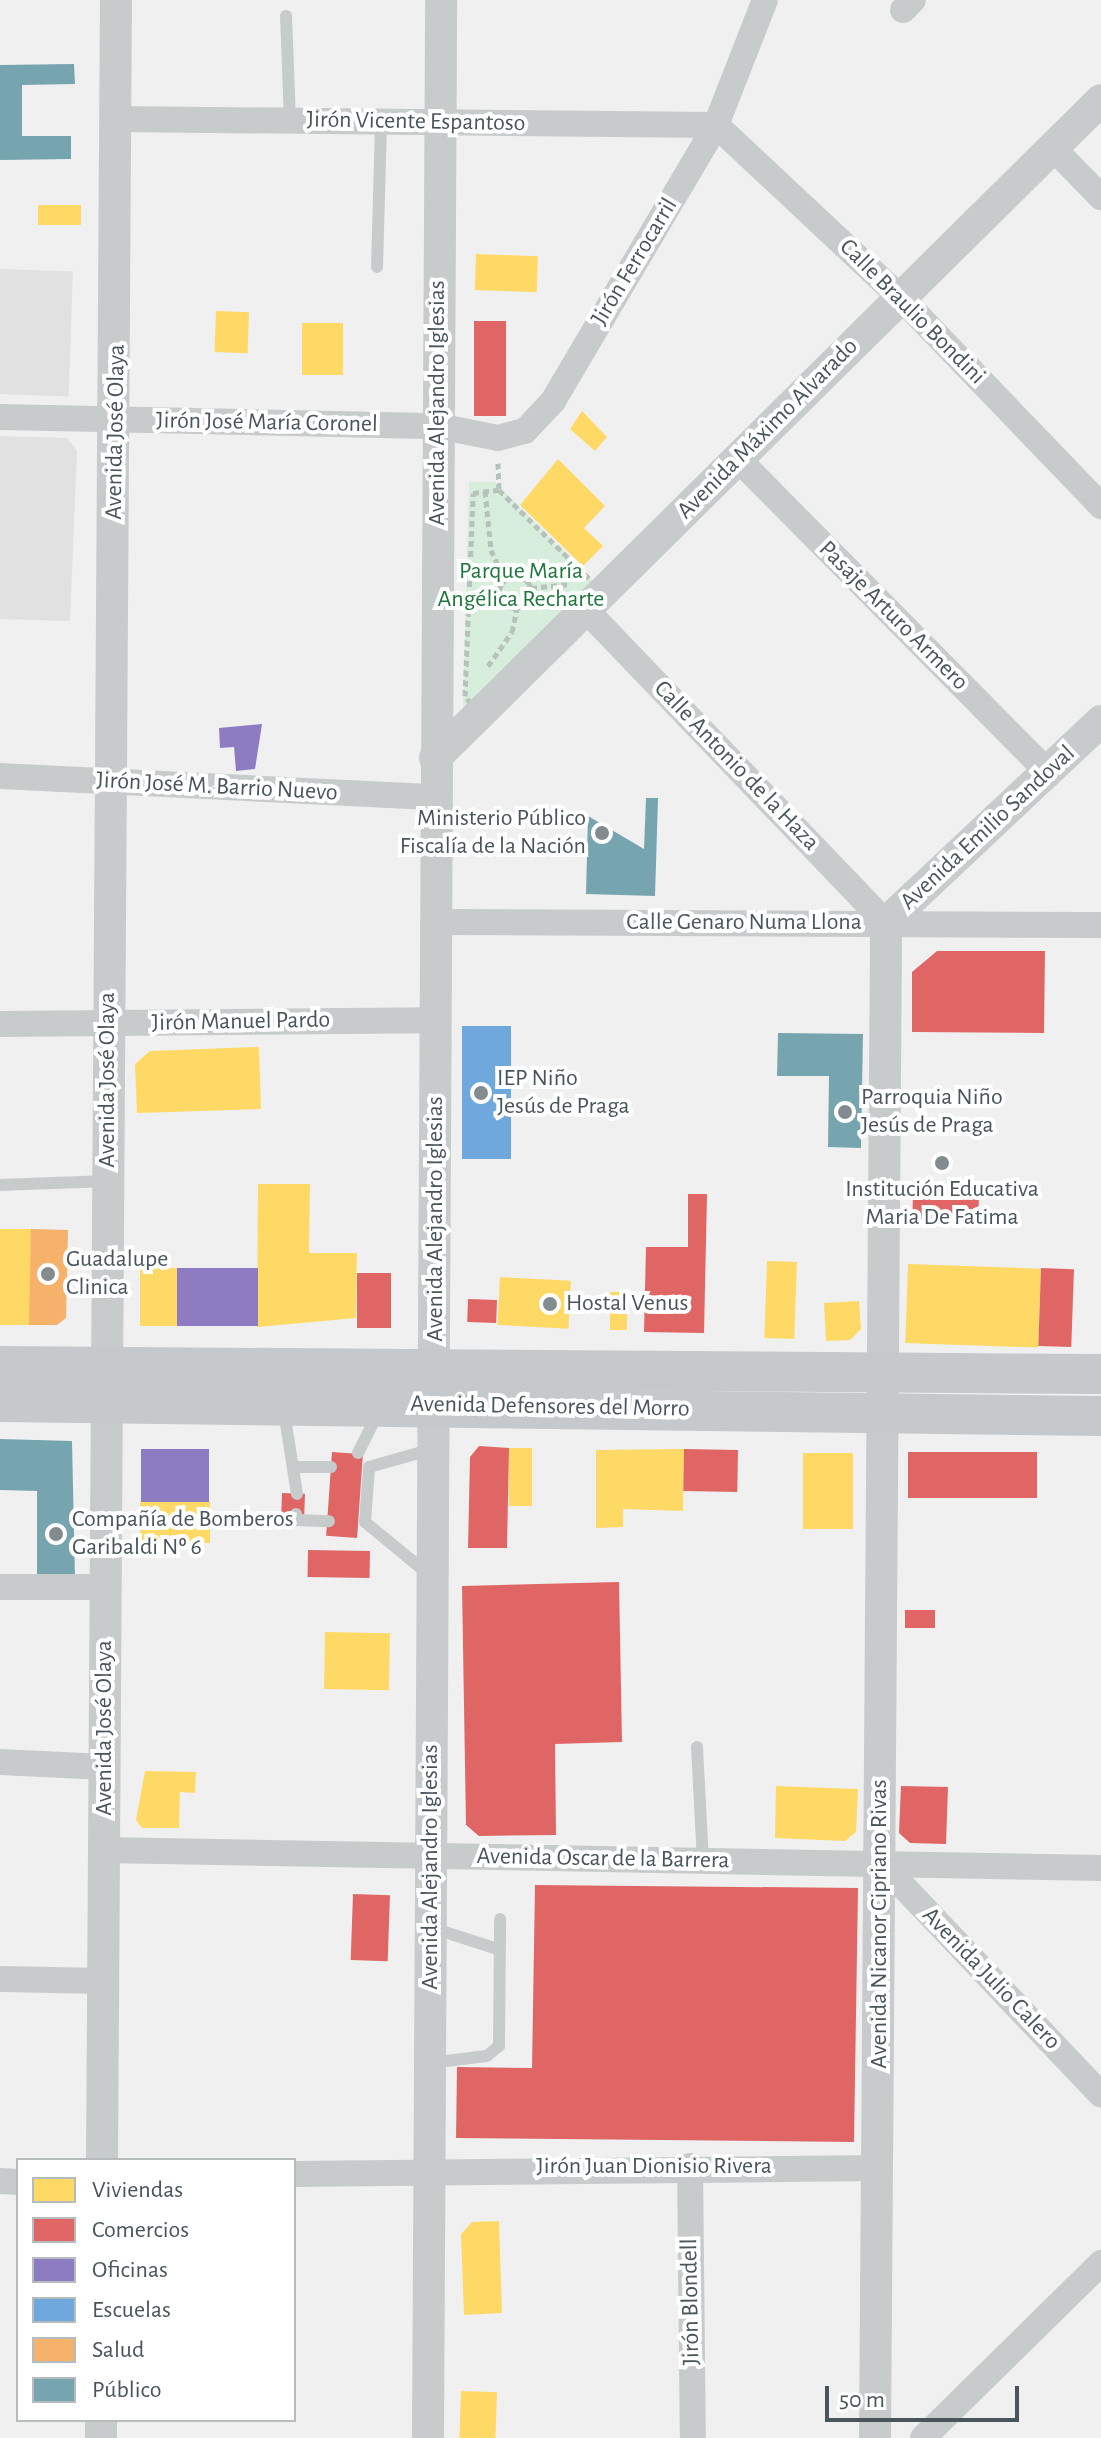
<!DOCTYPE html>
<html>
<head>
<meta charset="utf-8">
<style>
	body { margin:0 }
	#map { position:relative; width:1101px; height:2438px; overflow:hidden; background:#f0f0f0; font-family:"Alegreya Sans",sans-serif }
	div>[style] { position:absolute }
	.education>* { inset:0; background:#e2e1e1; transform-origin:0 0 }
	.green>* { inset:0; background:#d6eedb }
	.homes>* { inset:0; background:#ffd966; transform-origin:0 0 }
	.shops>* { inset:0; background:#e06666; transform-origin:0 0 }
	.offices>* { inset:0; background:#8e7cc3; transform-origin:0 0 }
	.schools>* { inset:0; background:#6fa8dc; transform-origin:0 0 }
	.health>* { inset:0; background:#f6b26b }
	.public>* { inset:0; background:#76a5af }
	.path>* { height:5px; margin-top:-2.5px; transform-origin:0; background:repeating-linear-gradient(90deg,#b7c2bd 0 6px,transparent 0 10px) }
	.path>.ring { margin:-2.5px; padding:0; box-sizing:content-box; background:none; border:5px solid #b7c2bd; border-radius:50% }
	.service>* { height:12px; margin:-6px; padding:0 6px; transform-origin:6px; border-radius:6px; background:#c7cbcc }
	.minor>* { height:26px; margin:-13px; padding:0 13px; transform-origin:13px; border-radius:13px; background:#c7cbcc }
	.tertiary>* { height:32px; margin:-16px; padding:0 16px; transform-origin:16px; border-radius:16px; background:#c7cbcc }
	.primary>* { height:40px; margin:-20px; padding:0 20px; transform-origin:20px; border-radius:20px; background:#c6c9cb }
	.dots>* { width:22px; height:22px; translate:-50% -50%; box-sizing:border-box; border:4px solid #fff; border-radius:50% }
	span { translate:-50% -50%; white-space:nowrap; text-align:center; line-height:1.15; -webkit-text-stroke:8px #fff; paint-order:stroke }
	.street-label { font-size:24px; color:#48555b }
	.park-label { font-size:24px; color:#1d773b }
	.poi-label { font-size:24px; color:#48555b }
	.right { translate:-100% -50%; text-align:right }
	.left { translate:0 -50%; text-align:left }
	.legend { position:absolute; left:16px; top:2158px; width:280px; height:264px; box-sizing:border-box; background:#fff; border:2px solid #b6bbbd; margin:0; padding:10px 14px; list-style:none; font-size:24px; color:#48555b }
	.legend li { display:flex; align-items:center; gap:16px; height:40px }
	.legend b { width:40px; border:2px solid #b6bbbd }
	.scale { position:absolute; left:825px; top:2386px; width:194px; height:36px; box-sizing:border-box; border:4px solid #48555b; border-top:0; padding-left:10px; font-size:24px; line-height:28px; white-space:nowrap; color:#48555b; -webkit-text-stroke:6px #fff; paint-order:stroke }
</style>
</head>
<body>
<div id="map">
	<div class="education">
		<div style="left:0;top:269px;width:73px;height:125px;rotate:2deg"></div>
		<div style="clip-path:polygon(0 436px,67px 438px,77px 451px,70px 621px,0 619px)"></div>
	</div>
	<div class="green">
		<div style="clip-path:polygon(469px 482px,495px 482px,599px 587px,463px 708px)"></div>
	</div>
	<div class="homes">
		<div style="left:38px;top:205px;width:43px;height:20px"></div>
		<div style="left:476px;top:254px;width:62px;height:36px;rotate:2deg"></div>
		<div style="left:216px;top:311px;width:33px;height:41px;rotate:2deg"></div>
		<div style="left:302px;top:323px;width:41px;height:52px"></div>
		<div style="clip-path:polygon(582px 411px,607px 437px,595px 451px,570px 429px)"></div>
		<div style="clip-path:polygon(558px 459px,605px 506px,584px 528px,603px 546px,583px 566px,520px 505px)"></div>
		<div style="clip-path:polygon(259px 1047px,261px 1109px,137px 1113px,135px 1064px,150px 1051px)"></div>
		<div style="clip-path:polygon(258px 1184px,310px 1184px,309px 1253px,357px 1253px,356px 1318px,257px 1327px)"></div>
		<div style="left:0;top:1229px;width:31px;height:96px"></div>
		<div style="left:767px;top:1261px;width:30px;height:77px;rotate:2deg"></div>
		<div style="left:908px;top:1264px;width:133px;height:79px;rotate:2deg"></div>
		<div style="left:140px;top:1268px;width:37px;height:58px"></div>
		<div style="left:500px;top:1277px;width:71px;height:48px;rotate:3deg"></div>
		<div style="left:610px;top:1292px;width:17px;height:38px"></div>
		<div style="clip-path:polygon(859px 1301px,861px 1329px,850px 1340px,826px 1341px,824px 1303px)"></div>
		<div style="left:509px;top:1448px;width:23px;height:58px"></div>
		<div style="clip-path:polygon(684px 1449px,683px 1511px,623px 1509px,623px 1527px,596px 1528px,596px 1450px)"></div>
		<div style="left:803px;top:1453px;width:50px;height:76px"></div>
		<div style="left:140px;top:1502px;width:70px;height:41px"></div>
		<div style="left:325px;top:1632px;width:65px;height:57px;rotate:1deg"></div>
		<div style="clip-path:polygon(145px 1771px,196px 1772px,195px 1793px,180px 1792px,179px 1828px,142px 1828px,136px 1820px)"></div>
		<div style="clip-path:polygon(776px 1786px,858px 1789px,856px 1832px,845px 1841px,775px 1838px)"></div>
		<div style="clip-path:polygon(499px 2221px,502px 2313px,464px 2315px,461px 2234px,472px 2222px)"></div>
		<div style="left:461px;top:2391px;width:36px;height:47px;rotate:2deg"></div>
	</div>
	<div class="shops">
		<div style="left:474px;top:321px;width:32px;height:95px"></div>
		<div style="clip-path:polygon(937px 951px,1045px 951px,1044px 1033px,912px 1032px,912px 972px)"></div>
		<div style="left:913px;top:1188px;width:66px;height:31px;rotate:1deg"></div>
		<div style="clip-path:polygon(688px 1194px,707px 1194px,704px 1333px,644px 1332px,646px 1247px,688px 1247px)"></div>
		<div style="left:1041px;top:1268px;width:33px;height:78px;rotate:2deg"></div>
		<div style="left:357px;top:1273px;width:34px;height:55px"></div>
		<div style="left:468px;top:1299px;width:29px;height:23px;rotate:2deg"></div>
		<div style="clip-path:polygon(479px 1446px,509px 1448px,507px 1548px,468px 1548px,470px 1457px)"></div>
		<div style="left:684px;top:1449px;width:54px;height:42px;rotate:1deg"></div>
		<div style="left:332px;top:1452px;width:31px;height:84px;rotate:4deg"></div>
		<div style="left:908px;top:1452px;width:129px;height:46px"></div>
		<div style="left:282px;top:1493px;width:23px;height:21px;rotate:2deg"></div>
		<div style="left:308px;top:1550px;width:62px;height:27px;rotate:1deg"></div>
		<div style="clip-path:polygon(619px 1582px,622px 1742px,555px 1744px,556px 1835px,479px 1836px,466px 1825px,462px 1586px)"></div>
		<div style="left:905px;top:1610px;width:30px;height:18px"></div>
		<div style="clip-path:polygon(901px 1786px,948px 1787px,946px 1844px,910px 1843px,899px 1833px)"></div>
		<div style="clip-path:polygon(535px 1885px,858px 1888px,854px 2142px,456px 2138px,457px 2067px,532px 2068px)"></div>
		<div style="left:353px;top:1894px;width:37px;height:66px;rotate:2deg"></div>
	</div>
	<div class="offices">
		<div style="clip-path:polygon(262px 724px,255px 769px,236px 771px,234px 747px,220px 748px,219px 728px)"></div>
		<div style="left:177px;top:1268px;width:81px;height:58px"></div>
		<div style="left:141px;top:1449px;width:68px;height:53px"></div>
	</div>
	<div class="schools">
		<div style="left:462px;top:1026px;width:49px;height:133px"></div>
	</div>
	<div class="health">
		<div style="clip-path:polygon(31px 1229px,68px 1230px,66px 1318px,57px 1325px,29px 1325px)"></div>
	</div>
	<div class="public">
		<div style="clip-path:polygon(74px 64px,75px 84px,22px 85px,22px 136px,71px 136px,71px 159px,0 160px,0 65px)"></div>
		<div style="clip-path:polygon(646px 798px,658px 798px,655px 896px,586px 894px,588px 816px,644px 849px)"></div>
		<div style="clip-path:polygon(778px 1033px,863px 1034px,861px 1148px,828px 1147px,829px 1076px,777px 1076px)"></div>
		<div style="clip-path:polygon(0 1439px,72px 1441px,75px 1578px,37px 1579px,37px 1491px,0 1490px)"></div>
	</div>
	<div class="path">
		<div style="left:498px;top:463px;width:27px;rotate:88deg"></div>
		<div style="left:499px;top:490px;width:134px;rotate:44.4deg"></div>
		<div style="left:595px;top:584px;width:172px;rotate:136.2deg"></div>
		<div style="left:471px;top:703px;width:9px;rotate:-131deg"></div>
		<div style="left:465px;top:696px;width:203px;rotate:-87.7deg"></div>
		<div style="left:473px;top:493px;width:26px;rotate:-7deg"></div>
		<div style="left:485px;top:491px;width:59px;rotate:84.2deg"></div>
		<div style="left:491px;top:550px;width:33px;rotate:65deg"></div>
		<div class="ring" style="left:499px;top:576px;width:27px;height:27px"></div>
		<div style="left:531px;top:588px;width:39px;rotate:-6deg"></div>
		<div style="left:469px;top:600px;width:32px;rotate:-11deg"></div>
		<div style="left:488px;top:666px;width:42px;rotate:-54.8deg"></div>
		<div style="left:512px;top:632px;width:25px;rotate:-78deg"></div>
	</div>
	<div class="service">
		<div style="left:286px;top:16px;width:105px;rotate:87.8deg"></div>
		<div style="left:377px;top:267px;width:146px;rotate:-88.4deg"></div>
		<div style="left:0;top:1185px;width:108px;rotate:-2.1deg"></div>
		<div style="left:284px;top:1411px;width:84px;rotate:81.1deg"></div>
		<div style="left:358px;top:1453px;width:45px;rotate:-63.4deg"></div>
		<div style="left:298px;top:1467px;width:33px"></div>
		<div style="left:296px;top:1514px;width:6px;rotate:90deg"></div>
		<div style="left:296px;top:1520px;width:33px;rotate:2deg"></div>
		<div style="left:427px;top:1573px;width:80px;rotate:-140.6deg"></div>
		<div style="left:365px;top:1522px;width:55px;rotate:-85.8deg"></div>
		<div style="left:369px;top:1467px;width:66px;rotate:-15.7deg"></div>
		<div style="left:697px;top:1747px;width:114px;rotate:87deg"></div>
		<div style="left:432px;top:1928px;width:69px;rotate:17.7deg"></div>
		<div style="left:430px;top:2063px;width:57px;rotate:-7deg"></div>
		<div style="left:487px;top:2056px;width:16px;rotate:-40deg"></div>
		<div style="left:499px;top:2046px;width:127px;rotate:-89.5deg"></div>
	</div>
	<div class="minor">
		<div style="left:903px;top:10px;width:14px;rotate:-45deg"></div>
		<div style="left:116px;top:119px;width:600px;rotate:0.57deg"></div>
		<div style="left:716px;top:125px;width:253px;rotate:43.1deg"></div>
		<div style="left:901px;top:298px;width:289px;rotate:46.1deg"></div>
		<div style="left:1053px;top:148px;width:69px;rotate:45.6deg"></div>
		<div style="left:0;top:417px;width:438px;rotate:1.2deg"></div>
		<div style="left:438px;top:426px;width:61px;rotate:11.3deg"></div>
		<div style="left:498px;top:438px;width:28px;rotate:-15deg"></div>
		<div style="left:525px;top:431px;width:41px;rotate:-47deg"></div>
		<div style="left:553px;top:401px;width:321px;rotate:-59.4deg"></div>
		<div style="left:716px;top:125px;width:134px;rotate:-68.6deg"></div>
		<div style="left:738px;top:459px;width:442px;rotate:45.3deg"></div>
		<div style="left:586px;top:610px;width:434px;rotate:46.2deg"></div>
		<div style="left:0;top:776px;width:436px;rotate:2.8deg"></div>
		<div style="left:435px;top:922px;width:666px;rotate:0.26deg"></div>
		<div style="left:0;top:1024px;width:434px;rotate:-0.5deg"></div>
		<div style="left:0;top:1587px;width:106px"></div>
		<div style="left:0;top:1762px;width:105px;rotate:2.7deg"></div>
		<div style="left:105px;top:1850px;width:996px;rotate:1.04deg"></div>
		<div style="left:882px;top:1864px;width:318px;rotate:46.5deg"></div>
		<div style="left:0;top:1979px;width:104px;rotate:1.1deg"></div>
		<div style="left:690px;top:2166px;width:272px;rotate:89.4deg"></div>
		<div style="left:294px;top:2174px;width:584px;rotate:-0.59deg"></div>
		<div style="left:0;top:2181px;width:18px;rotate:3deg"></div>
		<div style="left:923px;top:2438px;width:250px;rotate:-44.5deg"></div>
	</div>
	<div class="tertiary">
		<div style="left:435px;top:758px;width:936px;rotate:-44.65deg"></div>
		<div style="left:102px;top:2160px;width:2160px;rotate:-89.63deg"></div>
		<div style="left:101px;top:2438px;width:18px;rotate:-90deg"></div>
		<div style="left:428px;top:2438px;width:2438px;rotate:-89.69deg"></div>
		<div style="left:875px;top:2438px;width:1515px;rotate:-89.58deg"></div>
		<div style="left:886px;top:923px;width:295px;rotate:-43.2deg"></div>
	</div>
	<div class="primary">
		<div style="left:0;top:1366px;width:1101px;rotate:0.42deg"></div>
		<div style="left:0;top:1402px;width:1101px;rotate:0.73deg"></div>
	</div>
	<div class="dots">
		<div style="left:602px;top:833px;background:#838b8f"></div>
		<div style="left:481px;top:1093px;background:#838b8f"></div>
		<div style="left:845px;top:1112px;background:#838b8f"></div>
		<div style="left:942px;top:1163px;background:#838b8f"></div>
		<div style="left:48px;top:1274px;background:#838b8f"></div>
		<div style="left:550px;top:1304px;background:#838b8f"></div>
		<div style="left:56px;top:1534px;background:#838b8f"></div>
	</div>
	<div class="street-label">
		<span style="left:416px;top:122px;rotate:1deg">Jirón Vicente Espantoso</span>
		<span style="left:635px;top:262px;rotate:-59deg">Jirón Ferrocarril</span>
		<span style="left:912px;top:312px;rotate:45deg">Calle Braulio Bondini</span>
		<span style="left:438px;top:403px;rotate:-90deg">Avenida Alejandro Iglesias</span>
		<span style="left:267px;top:423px;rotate:1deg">Jirón José María Coronel</span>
		<span style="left:768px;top:429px;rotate:-45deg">Avenida Máximo Alvarado</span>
		<span style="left:116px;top:432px;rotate:-89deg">Avenida José Olaya</span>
		<span style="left:893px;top:616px;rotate:45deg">Pasaje Arturo Armero</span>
		<span style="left:736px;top:766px;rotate:46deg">Calle Antonio de la Haza</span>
		<span style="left:217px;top:787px;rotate:3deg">Jirón José M. Barrio Nuevo</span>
		<span style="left:988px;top:828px;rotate:-43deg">Avenida Emilio Sandoval</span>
		<span style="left:744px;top:923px">Calle Genaro Numa Llona</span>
		<span style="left:241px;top:1022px;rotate:-1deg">Jirón Manuel Pardo</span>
		<span style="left:108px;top:1080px;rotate:-90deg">Avenida José Olaya</span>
		<span style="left:436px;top:1219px;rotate:-90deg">Avenida Alejandro Iglesias</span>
		<span style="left:550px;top:1407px;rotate:1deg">Avenida Defensores del Morro</span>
		<span style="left:105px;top:1728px;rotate:-90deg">Avenida José Olaya</span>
		<span style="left:603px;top:1859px;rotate:1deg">Avenida Oscar de la Barrera</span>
		<span style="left:431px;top:1867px;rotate:-90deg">Avenida Alejandro Iglesias</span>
		<span style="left:880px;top:1924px;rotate:-90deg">Avenida Nicanor Cipriano Rivas</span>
		<span style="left:991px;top:1979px;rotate:46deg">Avenida Julio Calero</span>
		<span style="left:654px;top:2167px">Jirón Juan Dionisio Rivera</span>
		<span style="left:691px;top:2302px;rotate:-91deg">Jirón Blondell</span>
	</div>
	<div class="park-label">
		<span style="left:521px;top:586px">Parque María<br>Angélica Recharte</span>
	</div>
	<div class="poi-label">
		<span class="right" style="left:586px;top:833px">Ministerio Público<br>Fiscalía de la Nación</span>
		<span class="left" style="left:497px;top:1093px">IEP Niño<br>Jesús de Praga</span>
		<span class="left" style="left:861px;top:1112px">Parroquia Niño<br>Jesús de Praga</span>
		<span style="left:942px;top:1204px">Institución Educativa<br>Maria De Fatima</span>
		<span class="left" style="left:66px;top:1274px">Guadalupe<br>Clinica</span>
		<span class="left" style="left:566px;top:1304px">Hostal Venus</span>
		<span class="left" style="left:72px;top:1534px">Compañía de Bomberos<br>Garibaldi Nº 6</span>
	</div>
	<ul class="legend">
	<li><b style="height:22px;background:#ffd966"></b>Viviendas</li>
	<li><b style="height:22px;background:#e06666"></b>Comercios</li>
	<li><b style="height:22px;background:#8e7cc3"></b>Oficinas</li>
	<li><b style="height:22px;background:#6fa8dc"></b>Escuelas</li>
	<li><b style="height:22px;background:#f6b26b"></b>Salud</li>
	<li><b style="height:22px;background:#76a5af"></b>Público</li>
	</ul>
	<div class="scale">50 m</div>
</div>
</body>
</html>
